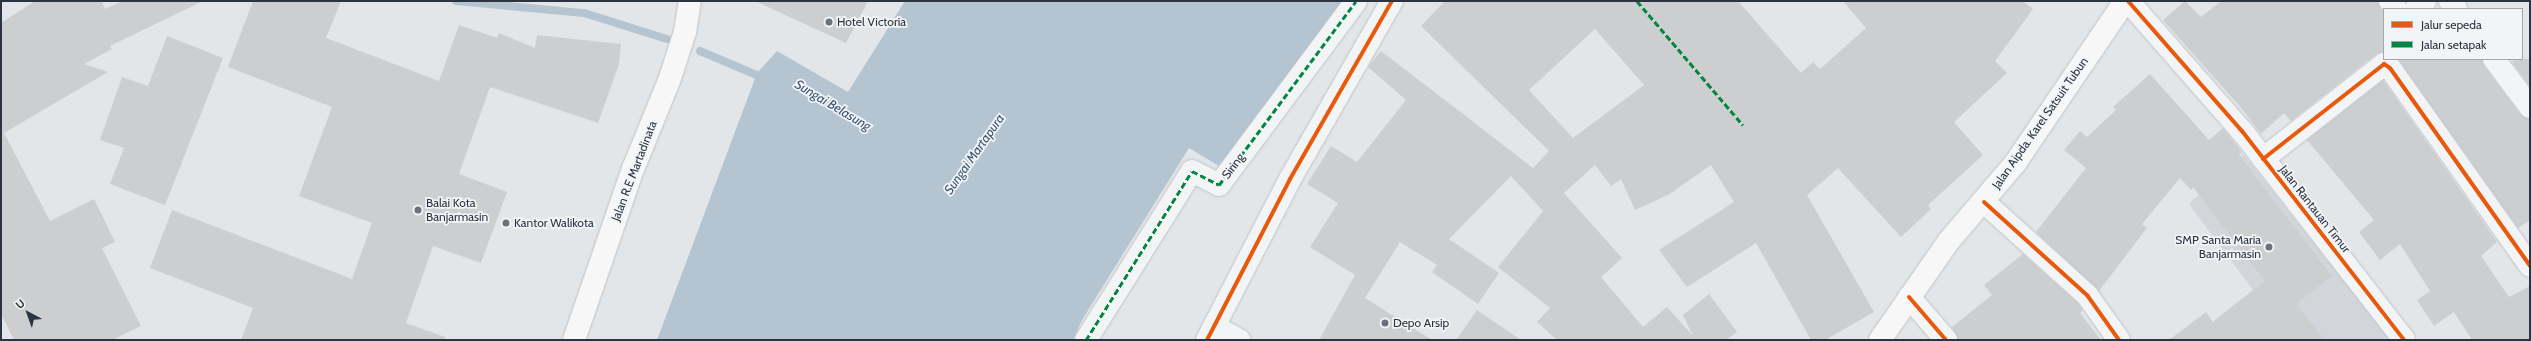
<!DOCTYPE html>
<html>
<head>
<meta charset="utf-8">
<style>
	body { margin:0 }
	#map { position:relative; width:2531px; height:341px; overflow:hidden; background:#e3e6e8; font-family:Cabin,sans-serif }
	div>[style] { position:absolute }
	.built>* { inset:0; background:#d2d6db }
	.water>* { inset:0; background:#b4c4d1 }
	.stream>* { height:8px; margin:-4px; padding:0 4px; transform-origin:4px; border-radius:4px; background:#b4c4d1 }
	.building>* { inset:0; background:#ccced0 }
	.roads { filter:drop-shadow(0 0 1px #c1c4c6) drop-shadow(0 0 1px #c1c4c6) }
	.street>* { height:22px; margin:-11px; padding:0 11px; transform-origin:11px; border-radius:11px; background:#f3f4f5 }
	.secondary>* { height:22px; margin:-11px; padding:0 11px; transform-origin:11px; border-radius:11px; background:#f7f7f7 }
	.quiet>* { height:3px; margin-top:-1.5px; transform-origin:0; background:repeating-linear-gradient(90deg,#00873e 0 6px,transparent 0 9px) }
	.cycleway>* { height:4px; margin:-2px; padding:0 2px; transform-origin:2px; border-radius:2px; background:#e8590c }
	.dots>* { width:11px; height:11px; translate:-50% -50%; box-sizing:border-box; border:2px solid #f2f4f7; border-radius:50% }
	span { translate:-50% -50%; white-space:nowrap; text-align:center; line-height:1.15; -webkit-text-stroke:3.5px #f2f4f7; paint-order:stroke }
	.poi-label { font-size:12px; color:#2b3440 }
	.left { translate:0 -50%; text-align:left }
	.right { translate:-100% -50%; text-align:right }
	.street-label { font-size:12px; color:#2b3440 }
	.water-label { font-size:13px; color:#385672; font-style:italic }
	.frame { position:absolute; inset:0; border:2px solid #2b3440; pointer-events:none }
	.legend { position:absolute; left:2383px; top:8px; width:140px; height:52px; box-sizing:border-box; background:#f2f4f7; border:1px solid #a2a7ae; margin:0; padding:5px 7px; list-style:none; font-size:12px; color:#2b3440 }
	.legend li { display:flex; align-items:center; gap:8px; height:20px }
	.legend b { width:20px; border:1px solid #a2a7ae }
	.north { position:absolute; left:8px; top:293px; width:40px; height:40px; -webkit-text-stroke:3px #f2f4f7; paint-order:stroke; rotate:319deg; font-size:11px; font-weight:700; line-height:16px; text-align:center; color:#2b3440 }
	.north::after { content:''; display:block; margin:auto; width:14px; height:18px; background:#2b3440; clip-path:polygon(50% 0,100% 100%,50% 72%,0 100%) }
</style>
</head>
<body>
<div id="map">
	<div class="built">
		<div style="clip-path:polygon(2243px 154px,2391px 340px,2231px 340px,2215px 320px,2253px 290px,2189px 204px)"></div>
	</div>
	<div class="water">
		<div style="clip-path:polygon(905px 1px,1343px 1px,1219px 166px,1189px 148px,1082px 320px,1073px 340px,657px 340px,757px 73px,777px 51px,848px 92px)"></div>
	</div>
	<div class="stream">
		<div style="left:456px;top:1px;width:129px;rotate:5.4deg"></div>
		<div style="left:584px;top:13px;width:87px;rotate:17.4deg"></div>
		<div style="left:700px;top:51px;width:72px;rotate:23deg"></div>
	</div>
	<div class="building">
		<div style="clip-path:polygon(35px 1px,102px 1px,105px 9px,122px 1px,203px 1px,110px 46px,112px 49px,84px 64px,108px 72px,4px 133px,50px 221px,94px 199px,115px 242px,102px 248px,141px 326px,112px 340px,14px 340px,1px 314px,1px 23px)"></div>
		<div style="clip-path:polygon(253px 1px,341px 1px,326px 38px,439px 81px,459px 25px,497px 38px,499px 33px,535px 48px,537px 35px,621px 44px,619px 64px,598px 123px,490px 87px,459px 174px,507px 192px,481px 263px,433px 246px,406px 323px,445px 337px,445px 340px,241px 340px,253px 308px,150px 268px,172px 210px,352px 279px,372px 223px,299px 196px,332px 107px,228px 67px)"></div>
		<div style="clip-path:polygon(755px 1px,868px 1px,846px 43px)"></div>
		<div style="clip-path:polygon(evenodd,1445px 1px,1738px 1px,1801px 73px,1813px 62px,1820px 69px,1866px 28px,1843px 1px,2023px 1px,2033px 9px,1995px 61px,2007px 73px,1954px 122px,1983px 155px,1928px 205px,1931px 209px,1901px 237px,1838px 168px,1807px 195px,1874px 312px,1825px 340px,1811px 340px,1756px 243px,1687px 287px,1659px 250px,1734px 202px,1711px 165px,1668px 195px,1635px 210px,1621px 179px,1611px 186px,1595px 165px,1564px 193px,1622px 258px,1601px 277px,1643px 327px,1667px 307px,1693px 336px,1683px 315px,1709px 294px,1737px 332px,1726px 340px,1557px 340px,1537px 322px,1550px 308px,1498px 267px,1543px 211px,1511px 176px,1449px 239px,1499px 273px,1478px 304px,1432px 272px,1437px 265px,1400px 242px,1365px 298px,1432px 340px,1319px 340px,1355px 275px,1310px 247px,1338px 203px,1307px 184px,1331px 146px,1357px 162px,1406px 100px,1368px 67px,1381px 51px,1533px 168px,1549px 151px,1421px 26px,1445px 1px,1595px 29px,1644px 85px,1573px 138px,1529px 90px,1595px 29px)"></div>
		<div style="clip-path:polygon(2185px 1px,2201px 17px,2221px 1px,2378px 1px,2384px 14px,2384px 52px,2376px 54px,2291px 121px,2284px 113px,2261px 134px,2243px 110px,2163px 20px)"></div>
		<div style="clip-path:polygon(167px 36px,223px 58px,165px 205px,110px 184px,124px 148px,100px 140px,122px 77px,148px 86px)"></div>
		<div style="clip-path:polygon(2398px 59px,2482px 59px,2484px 66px,2520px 114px,2530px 119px,2530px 220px,2518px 228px)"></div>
		<div style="clip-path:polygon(2515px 59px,2530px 59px,2530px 86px,2512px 62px)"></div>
		<div style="clip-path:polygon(2150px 74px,2209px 140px,2223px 128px,2242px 152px,2239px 155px,2332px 276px,2296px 304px,2325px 340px,2169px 340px,2206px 312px,2213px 322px,2265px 281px,2193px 187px,2191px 190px,2180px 178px,2142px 224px,2147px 228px,2099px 291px,2036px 232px,2086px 168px,2064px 150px,2080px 131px,2087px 137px,2116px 110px,2113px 107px)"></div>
		<div style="clip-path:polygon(2383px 80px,2497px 242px,2481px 256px,2509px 297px,2530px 286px,2530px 340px,2472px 340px,2454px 312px,2434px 326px,2417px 300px,2430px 291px,2400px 244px,2380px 260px,2359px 232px,2374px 220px,2307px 140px)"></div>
		<div style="clip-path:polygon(2023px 254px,2078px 303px,2083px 310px,2080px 313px,2101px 340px,1958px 340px,1952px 327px,1992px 295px,1984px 285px)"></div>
		<div style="clip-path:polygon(1477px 310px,1521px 340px,1456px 340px)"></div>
	</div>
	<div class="roads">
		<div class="street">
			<div style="left:2128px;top:1px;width:173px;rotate:48.8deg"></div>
			<div style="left:2242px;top:131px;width:264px;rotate:52.2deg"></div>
			<div style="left:2390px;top:1px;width:10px;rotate:53deg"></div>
			<div style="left:2450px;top:1px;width:10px;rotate:53deg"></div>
			<div style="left:2416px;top:9px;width:12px;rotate:-42deg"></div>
			<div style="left:2494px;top:59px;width:60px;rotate:53.1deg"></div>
			<div style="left:2263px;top:159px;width:154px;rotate:-38.1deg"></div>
			<div style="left:2384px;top:64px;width:7px;rotate:34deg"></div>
			<div style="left:2390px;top:68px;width:242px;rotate:54.7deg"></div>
			<div style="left:1984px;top:202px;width:139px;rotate:42.1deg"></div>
			<div style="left:2087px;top:295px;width:55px;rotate:54.6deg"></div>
			<div style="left:1909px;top:297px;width:57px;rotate:49.3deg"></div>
			<div style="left:1214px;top:326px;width:29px;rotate:29deg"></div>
			<div style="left:1086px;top:340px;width:199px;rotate:-57.9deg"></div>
			<div style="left:1192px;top:171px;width:30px;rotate:27deg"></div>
			<div style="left:1219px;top:185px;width:229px;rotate:-53.3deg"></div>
			<div style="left:1207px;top:340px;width:181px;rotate:-62.7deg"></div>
			<div style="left:1290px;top:179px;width:205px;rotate:-60.2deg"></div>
		</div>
		<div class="secondary">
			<div style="left:574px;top:340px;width:181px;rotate:-71deg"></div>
			<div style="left:633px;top:169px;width:95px;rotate:-67.8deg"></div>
			<div style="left:669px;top:81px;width:52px;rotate:-71.9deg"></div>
			<div style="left:685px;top:32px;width:31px;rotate:-81deg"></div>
			<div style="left:1880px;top:340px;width:119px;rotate:-55.2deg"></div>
			<div style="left:1948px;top:242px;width:105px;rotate:-49.6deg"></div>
			<div style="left:2016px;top:162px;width:194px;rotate:-55.9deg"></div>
		</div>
	</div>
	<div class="quiet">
		<div style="left:1637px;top:1px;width:163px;rotate:49.5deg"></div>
		<div style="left:1086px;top:340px;width:199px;rotate:-57.9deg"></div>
		<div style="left:1192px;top:171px;width:30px;rotate:27deg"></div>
		<div style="left:1219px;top:185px;width:229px;rotate:-53.3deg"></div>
	</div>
	<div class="cycleway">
		<div style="left:2128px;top:1px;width:173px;rotate:48.8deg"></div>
		<div style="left:2242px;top:131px;width:264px;rotate:52.2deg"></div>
		<div style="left:2263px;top:159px;width:154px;rotate:-38.1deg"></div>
		<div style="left:2384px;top:64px;width:7px;rotate:34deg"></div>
		<div style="left:2390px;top:68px;width:242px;rotate:54.7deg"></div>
		<div style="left:1984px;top:202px;width:139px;rotate:42.1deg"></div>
		<div style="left:2087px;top:295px;width:55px;rotate:54.6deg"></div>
		<div style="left:1909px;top:297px;width:57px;rotate:49.3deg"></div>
		<div style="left:1207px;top:340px;width:181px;rotate:-62.7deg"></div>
		<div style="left:1290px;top:179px;width:205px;rotate:-60.2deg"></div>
	</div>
	<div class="dots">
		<div style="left:829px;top:22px;background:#6b727b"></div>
		<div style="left:418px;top:210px;background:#6b727b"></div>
		<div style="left:506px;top:223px;background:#6b727b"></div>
		<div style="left:2269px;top:247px;background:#6b727b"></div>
		<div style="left:1385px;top:323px;background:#6b727b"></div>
	</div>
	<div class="poi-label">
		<span class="left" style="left:837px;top:22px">Hotel Victoria</span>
		<span class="left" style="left:426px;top:210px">Balai Kota<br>Banjarmasin</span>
		<span class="left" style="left:514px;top:223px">Kantor Walikota</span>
		<span class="right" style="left:2261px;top:247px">SMP Santa Maria<br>Banjarmasin</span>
		<span class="left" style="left:1393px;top:323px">Depo Arsip</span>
	</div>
	<div class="street-label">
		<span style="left:2040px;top:123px;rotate:-55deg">Jalan Aipda. Karel Satsuit Tubun</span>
		<span style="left:1233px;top:166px;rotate:-53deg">Siring</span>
		<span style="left:634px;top:171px;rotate:-69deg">Jalan R.E Martadinata</span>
		<span style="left:2315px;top:209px;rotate:52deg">Jalan Rantauan Timur</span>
	</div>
	<div class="water-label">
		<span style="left:833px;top:105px;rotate:31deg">Sungai Belasung</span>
		<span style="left:974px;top:154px;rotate:-55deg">Sungai Martapura</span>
	</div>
	<div class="frame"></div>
	<ul class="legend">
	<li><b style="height:5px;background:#e8590c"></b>Jalur sepeda</li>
	<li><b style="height:5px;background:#00873e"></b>Jalan setapak</li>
	</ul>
	<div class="north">U</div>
</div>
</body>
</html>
